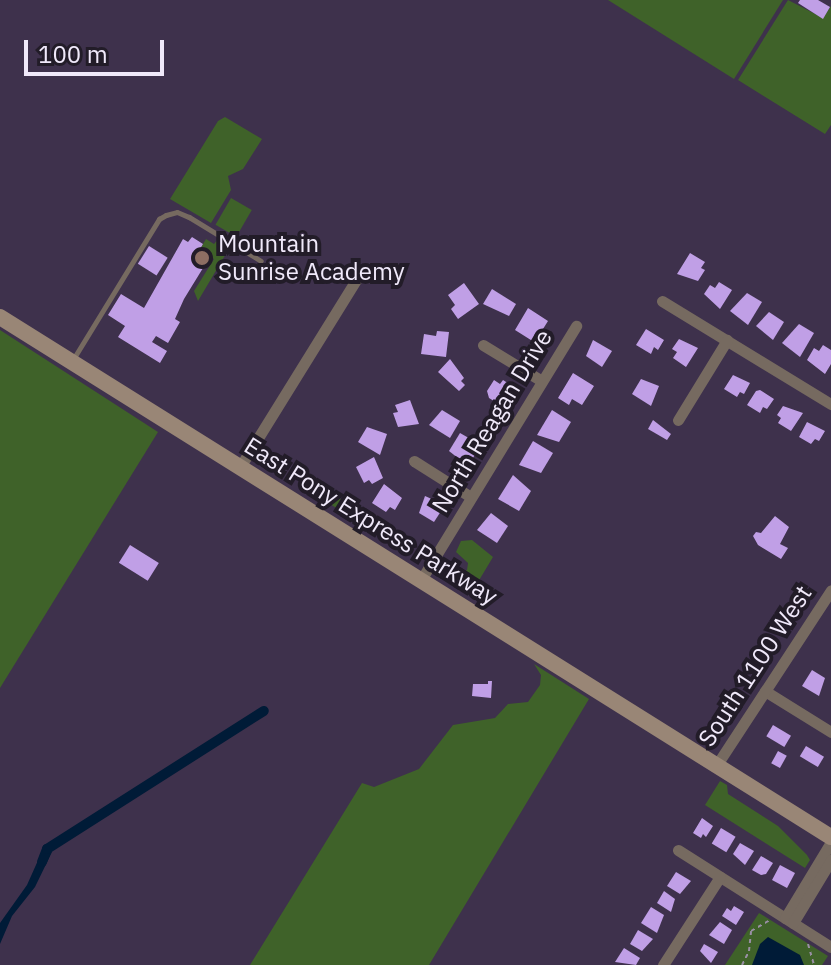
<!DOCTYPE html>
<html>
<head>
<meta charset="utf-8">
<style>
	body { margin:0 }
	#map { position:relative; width:831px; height:965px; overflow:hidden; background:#3e314c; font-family:"IBM Plex Sans",sans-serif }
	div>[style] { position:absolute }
	.green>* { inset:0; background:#3f6229; transform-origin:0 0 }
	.water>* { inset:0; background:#001b37 }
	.canal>* { height:10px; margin:-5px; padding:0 5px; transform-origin:5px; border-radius:5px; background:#001b37 }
	.building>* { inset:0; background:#c09fe6; transform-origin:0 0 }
	.path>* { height:2px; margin-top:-1px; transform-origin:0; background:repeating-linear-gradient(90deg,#998fa5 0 4px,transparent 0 8px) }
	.lane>* { height:5px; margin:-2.5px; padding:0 2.5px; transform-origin:2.5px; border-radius:2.5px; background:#766a60 }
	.street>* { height:11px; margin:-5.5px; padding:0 5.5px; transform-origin:5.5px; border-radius:5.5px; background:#766a60 }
	.secondary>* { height:16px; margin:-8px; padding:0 8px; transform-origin:8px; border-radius:8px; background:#998676 }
	.dots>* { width:22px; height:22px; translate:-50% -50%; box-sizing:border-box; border:4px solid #221c28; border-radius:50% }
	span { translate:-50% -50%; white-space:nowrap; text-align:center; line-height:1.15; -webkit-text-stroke:8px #221c28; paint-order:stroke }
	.poi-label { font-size:24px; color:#f0e9fa }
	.left { translate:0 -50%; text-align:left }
	.street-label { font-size:24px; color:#f0e9fa }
	.scale { position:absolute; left:24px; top:40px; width:140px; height:36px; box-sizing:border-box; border:4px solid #f0e9fa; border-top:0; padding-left:10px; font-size:24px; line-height:28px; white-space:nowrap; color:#f0e9fa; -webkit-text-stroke:6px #221c28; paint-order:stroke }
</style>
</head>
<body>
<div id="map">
	<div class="green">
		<div style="clip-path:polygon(608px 0,783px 0,734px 79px)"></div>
		<div style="clip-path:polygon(788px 0,823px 18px,831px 6px,831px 125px,825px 134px,738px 80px)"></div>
		<div style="clip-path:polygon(225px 117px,262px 139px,243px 169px,228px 176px,231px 190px,211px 223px,170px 199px,218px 121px)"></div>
		<div style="left:231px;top:198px;width:24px;height:31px;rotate:30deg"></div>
		<div style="clip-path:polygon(206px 239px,214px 244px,218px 239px,230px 247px,198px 301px,194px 291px,214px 259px,200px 249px)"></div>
		<div style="clip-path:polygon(0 330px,158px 432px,0 688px)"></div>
		<div style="left:320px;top:486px;width:47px;height:10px;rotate:32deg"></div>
		<div style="clip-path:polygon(472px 540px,493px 557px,475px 587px,468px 589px,457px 583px,457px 576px,467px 570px,468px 563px,456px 552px,461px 541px)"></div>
		<div style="clip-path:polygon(534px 664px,589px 699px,429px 965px,250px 965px,362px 783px,374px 787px,419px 769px,453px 725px,495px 718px,508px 704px,528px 702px,540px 685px,541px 675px)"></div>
		<div style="clip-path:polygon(720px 781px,727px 785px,728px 794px,778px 826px,807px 855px,810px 860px,805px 868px,705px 805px)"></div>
		<div style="clip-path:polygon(759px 913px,828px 956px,822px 965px,725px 965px)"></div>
	</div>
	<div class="water">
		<div style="clip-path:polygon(44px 847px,52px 852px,35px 887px,12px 916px,0 944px,0 923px,27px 885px)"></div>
		<div style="clip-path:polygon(768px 937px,800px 955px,804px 965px,752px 965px,760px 944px)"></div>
	</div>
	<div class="canal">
		<div style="left:42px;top:862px;width:14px;rotate:-69deg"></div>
		<div style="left:47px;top:849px;width:257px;rotate:-32.5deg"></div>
	</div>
	<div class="building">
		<div style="clip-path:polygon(800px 0,818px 0,830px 7px,823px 19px,798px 3px)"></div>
		<div style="clip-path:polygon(192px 237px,203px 244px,200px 249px,211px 255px,184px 299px,175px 319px,180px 322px,168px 343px,156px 336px,152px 342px,167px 351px,160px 363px,118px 337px,125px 326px,108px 315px,121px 294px,144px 308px,183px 239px,188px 242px)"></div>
		<div style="left:149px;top:246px;width:22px;height:21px;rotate:32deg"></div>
		<div style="clip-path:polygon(690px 253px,705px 262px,701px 268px,705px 270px,698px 281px,677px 274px)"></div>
		<div style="clip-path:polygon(719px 282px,732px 290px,720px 309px,704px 294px,710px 285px,715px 288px)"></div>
		<div style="clip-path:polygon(464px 283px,479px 304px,458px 319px,451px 309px,455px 305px,448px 295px)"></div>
		<div style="clip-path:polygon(492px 289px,516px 304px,509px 316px,483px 304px)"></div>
		<div style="clip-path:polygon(747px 293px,762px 302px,748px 325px,730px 311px)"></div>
		<div style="clip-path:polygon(528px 308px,548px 321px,543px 329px,548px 337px,542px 347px,515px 330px)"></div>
		<div style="clip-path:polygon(769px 312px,784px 322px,773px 340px,756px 326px)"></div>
		<div style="clip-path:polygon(799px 324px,814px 333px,800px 357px,782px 343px)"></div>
		<div style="clip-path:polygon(646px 329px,664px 340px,658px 350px,654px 347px,651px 354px,636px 345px)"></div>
		<div style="clip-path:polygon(437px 331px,449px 332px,446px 357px,421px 354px,424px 334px,436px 336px)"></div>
		<div style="clip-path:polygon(679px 339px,698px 348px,686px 367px,673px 358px,677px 352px,672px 349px)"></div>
		<div style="clip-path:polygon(593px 340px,612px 351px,602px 367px,586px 356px)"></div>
		<div style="clip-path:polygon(823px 345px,831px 350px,831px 364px,825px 374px,807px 360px,814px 348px,819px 351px)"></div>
		<div style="clip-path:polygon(450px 359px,464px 378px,461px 381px,465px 385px,459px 391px,438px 372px)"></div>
		<div style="clip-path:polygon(573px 373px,594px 386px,582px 405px,572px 399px,569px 405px,558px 398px)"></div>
		<div style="clip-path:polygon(733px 375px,750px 383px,744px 394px,740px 392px,737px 397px,724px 389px)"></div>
		<div style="clip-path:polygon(641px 379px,659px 386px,651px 406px,632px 394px)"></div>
		<div style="clip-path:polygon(494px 380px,500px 384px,503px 380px,514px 387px,502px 406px,489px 398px,487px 391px)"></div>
		<div style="clip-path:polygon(760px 390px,774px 399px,767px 409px,763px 407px,760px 413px,747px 405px,756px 391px)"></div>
		<div style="clip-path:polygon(410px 400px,419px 424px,398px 427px,393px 413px,398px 412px,395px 405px)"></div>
		<div style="clip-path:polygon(783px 406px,803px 413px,791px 431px,778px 423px,781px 418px,777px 415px)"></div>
		<div style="clip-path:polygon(442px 410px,460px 421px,450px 438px,429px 425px)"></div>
		<div style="clip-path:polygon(552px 410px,571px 422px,559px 442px,537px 435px)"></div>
		<div style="clip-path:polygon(653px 420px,671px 434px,667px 440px,648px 429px)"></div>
		<div style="clip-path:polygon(807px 422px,825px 431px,819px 441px,815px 439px,811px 444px,799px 437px)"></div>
		<div style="clip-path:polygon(367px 427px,387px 434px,380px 455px,358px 442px)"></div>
		<div style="clip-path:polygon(460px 433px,481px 445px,468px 466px,449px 451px)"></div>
		<div style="clip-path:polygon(533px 441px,553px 453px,541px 473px,519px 465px)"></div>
		<div style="clip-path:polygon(374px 457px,383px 478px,372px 484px,369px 480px,364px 483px,356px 467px)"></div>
		<div style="clip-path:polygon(513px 475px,531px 491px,519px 511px,498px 499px)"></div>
		<div style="clip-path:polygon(384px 484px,402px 498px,395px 510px,390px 507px,386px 512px,372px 503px)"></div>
		<div style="clip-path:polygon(425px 496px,445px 505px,434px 522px,419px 513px)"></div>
		<div style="clip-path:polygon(491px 513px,508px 526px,497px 543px,477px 530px)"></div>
		<div style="clip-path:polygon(775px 516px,789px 527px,780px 544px,788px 548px,781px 559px,758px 545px,753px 536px,756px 532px,761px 533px)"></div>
		<div style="left:130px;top:545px;width:34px;height:21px;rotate:32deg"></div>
		<div style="clip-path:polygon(812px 670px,825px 678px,819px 696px,802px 686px)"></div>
		<div style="clip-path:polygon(488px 681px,492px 681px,491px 698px,472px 696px,473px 684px,488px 684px)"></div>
		<div style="left:773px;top:725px;width:21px;height:13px;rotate:31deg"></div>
		<div style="left:806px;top:746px;width:21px;height:12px;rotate:31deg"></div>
		<div style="left:778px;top:751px;width:10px;height:14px;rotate:29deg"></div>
		<div style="clip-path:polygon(702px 818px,713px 826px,706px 837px,703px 834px,701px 838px,693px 833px)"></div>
		<div style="left:721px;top:828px;width:17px;height:18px;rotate:31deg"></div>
		<div style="clip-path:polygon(740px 843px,754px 851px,745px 865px,733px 854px)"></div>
		<div style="clip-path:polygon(761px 856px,773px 863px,766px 874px,761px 875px,752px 870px)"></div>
		<div style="left:780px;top:865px;width:17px;height:17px;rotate:28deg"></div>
		<div style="clip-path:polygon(676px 872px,691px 881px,680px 894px,667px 886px)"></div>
		<div style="clip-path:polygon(664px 891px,675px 899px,671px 912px,657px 903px)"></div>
		<div style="clip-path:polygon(734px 906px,744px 912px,736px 925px,722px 916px,727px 908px,731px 911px)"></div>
		<div style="clip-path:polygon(651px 907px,664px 915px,657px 933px,641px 923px)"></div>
		<div style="clip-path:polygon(720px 922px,732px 930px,724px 944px,709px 935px)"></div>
		<div style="clip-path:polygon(638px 930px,653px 939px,642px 951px,630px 944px)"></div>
		<div style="clip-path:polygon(704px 944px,718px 952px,711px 963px,700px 951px)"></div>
		<div style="clip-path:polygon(624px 948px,640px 958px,636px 965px,615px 962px)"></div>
	</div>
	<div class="path">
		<div style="left:808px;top:944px;width:22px;rotate:74deg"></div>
		<div style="left:742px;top:965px;width:16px;rotate:-63deg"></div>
		<div style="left:749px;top:951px;width:20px;rotate:-84deg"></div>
		<div style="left:751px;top:931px;width:22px;rotate:-30deg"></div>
	</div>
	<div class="lane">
		<div style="left:72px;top:361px;width:167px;rotate:-58.5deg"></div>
		<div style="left:159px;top:219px;width:8px;rotate:-30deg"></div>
		<div style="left:166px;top:215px;width:11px;rotate:-15deg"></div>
		<div style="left:177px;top:212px;width:13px;rotate:23deg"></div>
		<div style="left:189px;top:217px;width:84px;rotate:31.4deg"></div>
	</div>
	<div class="street">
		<div style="left:662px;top:301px;width:198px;rotate:31.4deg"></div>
		<div style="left:483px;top:345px;width:69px;rotate:31.4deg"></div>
		<div style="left:678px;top:420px;width:94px;rotate:-58.5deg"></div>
		<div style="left:414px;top:461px;width:67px;rotate:32.3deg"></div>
		<div style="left:240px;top:467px;width:232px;rotate:-58.2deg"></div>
		<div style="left:421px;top:580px;width:298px;rotate:-58.6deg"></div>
		<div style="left:765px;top:691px;width:78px;rotate:31.8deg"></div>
		<div style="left:716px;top:766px;width:210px;rotate:-56.8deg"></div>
		<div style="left:678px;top:850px;width:181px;rotate:32.4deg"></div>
		<div style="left:785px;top:918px;width:89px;rotate:-58.8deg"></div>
		<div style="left:793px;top:923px;width:74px;rotate:-58.9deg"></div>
		<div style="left:663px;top:965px;width:105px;rotate:-57.1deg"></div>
	</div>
	<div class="secondary">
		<div style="left:0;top:317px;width:980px;rotate:32.04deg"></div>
	</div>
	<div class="dots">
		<div style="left:202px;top:258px;background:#8d6e63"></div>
	</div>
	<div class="poi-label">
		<span class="left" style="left:218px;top:258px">Mountain<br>Sunrise Academy</span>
	</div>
	<div class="street-label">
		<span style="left:492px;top:421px;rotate:-59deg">North Reagan Drive</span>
		<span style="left:371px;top:521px;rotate:32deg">East Pony Express Parkway</span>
		<span style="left:755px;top:666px;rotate:-57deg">South 1100 West</span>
	</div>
	<div class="scale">100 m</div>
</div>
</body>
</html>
